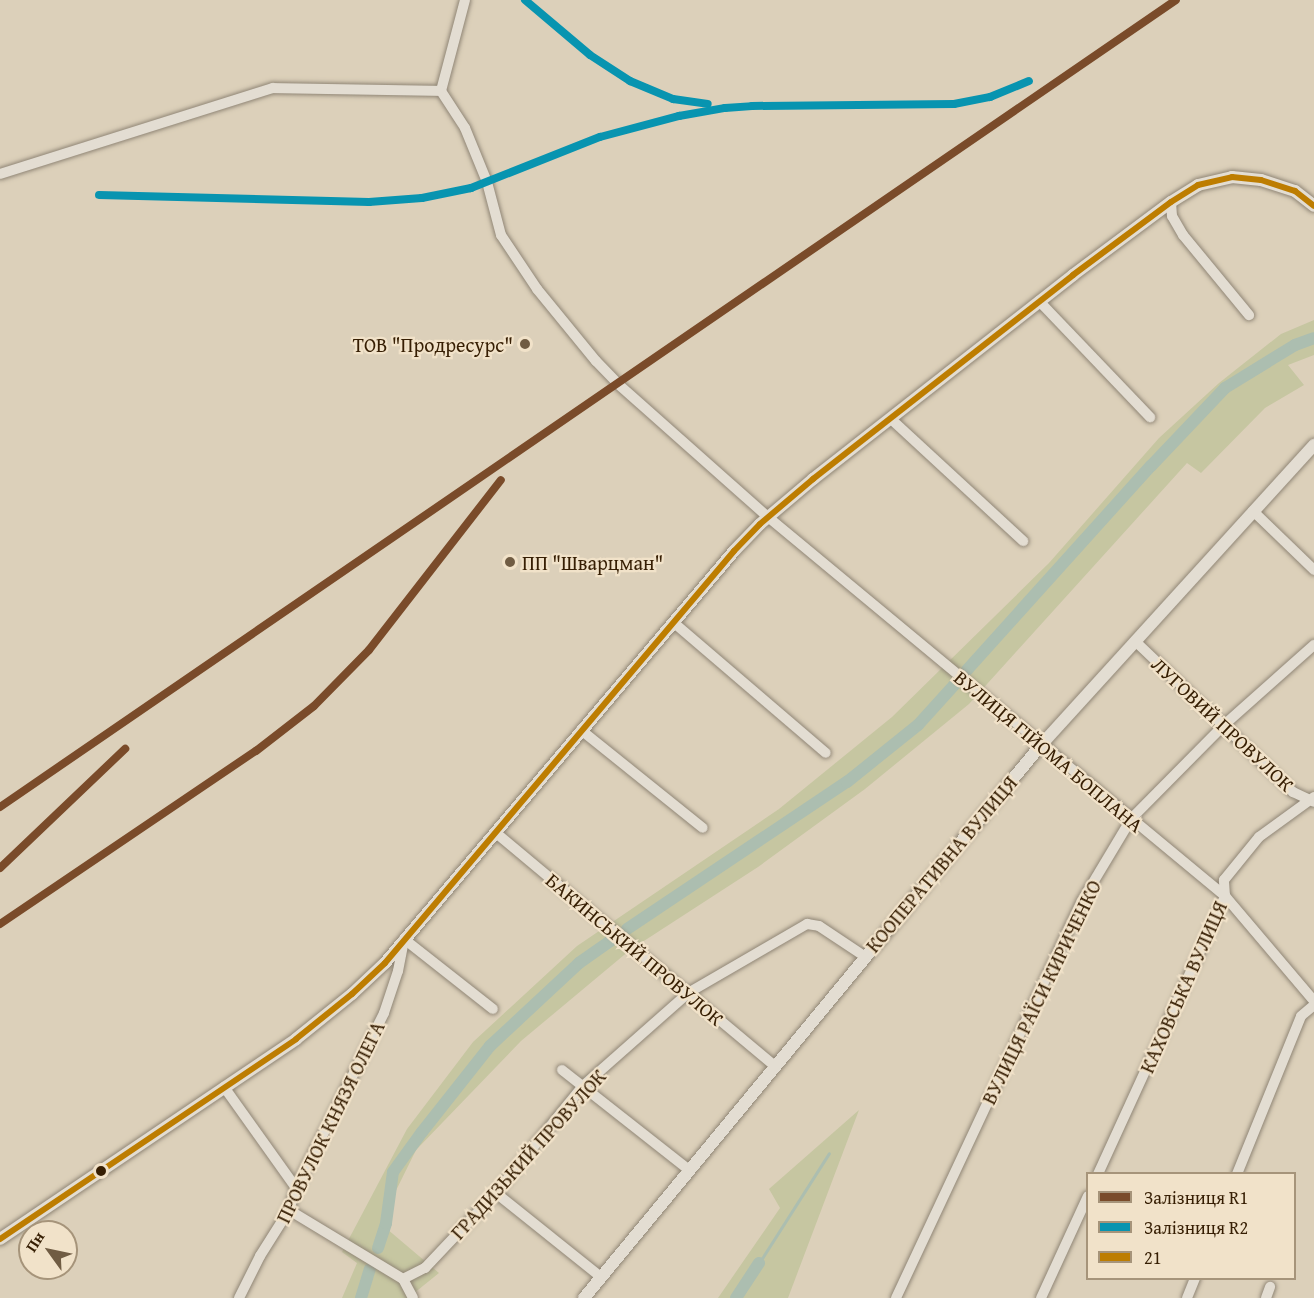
<!DOCTYPE html>
<html>
<head>
<meta charset="utf-8">
<style>
	body { margin:0 }
	#map { position:relative; width:1314px; height:1298px; overflow:hidden; background:#dcd0ba; font-family:"Gentium Book Plus",serif }
	div>[style] { position:absolute }
	.green>* { inset:0; background:#c6c6a1 }
	.stream>* { height:3px; margin:-1.5px; padding:0 1.5px; transform-origin:1.5px; border-radius:1.5px; background:#acbeb0 }
	.canal>* { height:12px; margin:-6px; padding:0 6px; transform-origin:6px; border-radius:6px; background:#acbeb0 }
	.roads { filter:drop-shadow(0 0 2px #908676) drop-shadow(0 0 2px #908676) }
	.minor>* { height:10px; margin:-5px; padding:0 5px; transform-origin:5px; border-radius:5px; background:#e3ddd2 }
	.tertiary>* { height:12px; margin:-6px; padding:0 6px; transform-origin:6px; border-radius:6px; background:#e3ddd2 }
	.bus-1>* { height:6px; margin:-3px; padding:0 3px; transform-origin:3px; border-radius:3px; background:#bd7d01 }
	.rail-1>* { height:8px; margin:-4px; padding:0 4px; transform-origin:4px; border-radius:4px; background:#7a4b2a }
	.rail-2>* { height:8px; margin:-4px; padding:0 4px; transform-origin:4px; border-radius:4px; background:#0894b0 }
	.dots>* { width:16px; height:16px; translate:-50% -50%; box-sizing:border-box; border:3px solid #f1e2c9; border-radius:50% }
	span { translate:-50% -50%; white-space:nowrap; text-align:center; line-height:1.15; -webkit-text-stroke:4.5px #f1e2c9; paint-order:stroke }
	.poi-label { font-size:20px; color:#361e03 }
	.right { translate:-100% -50%; text-align:right }
	.left { translate:0 -50%; text-align:left }
	.street-label { font-size:20px; color:#361e03 }
	.legend { position:absolute; left:1086px; top:1172px; width:210px; height:108px; box-sizing:border-box; background:#f1e2c9; border:2px solid #a6947a; margin:0; padding:8px 10px; list-style:none; font-size:18px; color:#361e03 }
	.legend li { display:flex; align-items:center; gap:12px; height:30px }
	.legend b { width:30px; border:2px solid #a6947a }
	.north { position:absolute; left:18px; top:1220px; width:60px; height:60px; box-sizing:border-box; background:#f1e2c9; border:2px solid #a6947a; border-radius:50%; rotate:303deg; font-size:16px; font-weight:700; line-height:24px; text-align:center; color:#361e03 }
	.north::after { content:''; display:block; margin:auto; width:21px; height:27px; background:#705c43; clip-path:polygon(50% 0,100% 100%,50% 72%,0 100%) }
</style>
</head>
<body>
<div id="map">
	<div class="green">
		<div style="clip-path:polygon(1314px 320px,1314px 355px,1288px 365px,1304px 385px,1265px 408px,1201px 473px,1187px 463px,969px 704px,865px 789px,758px 867px,630px 950px,521px 1041px,416px 1150px,380px 1223px,439px 1273px,408px 1298px,342px 1298px,357px 1263px,342px 1252px,407px 1129px,473px 1042px,577px 946px,779px 809px,892px 717px,1049px 563px,1159px 438px,1219px 383px,1281px 334px)"></div>
		<div style="clip-path:polygon(859px 1110px,788px 1298px,718px 1298px,780px 1208px,769px 1189px)"></div>
	</div>
	<div class="stream">
		<div style="left:759px;top:1263px;width:130px;rotate:-57.5deg"></div>
	</div>
	<div class="canal">
		<div style="left:967px;top:670px;width:275px;rotate:-48deg"></div>
		<div style="left:1151px;top:466px;width:108px;rotate:-46.5deg"></div>
		<div style="left:1225px;top:388px;width:82px;rotate:-31.6deg"></div>
		<div style="left:1295px;top:345px;width:20px;rotate:-20deg"></div>
		<div style="left:627px;top:929px;width:265px;rotate:-33.8deg"></div>
		<div style="left:847px;top:782px;width:91px;rotate:-38.8deg"></div>
		<div style="left:918px;top:725px;width:55px;rotate:-47.9deg"></div>
		<div style="left:378px;top:1248px;width:26px;rotate:-72deg"></div>
		<div style="left:386px;top:1223px;width:51px;rotate:-82.2deg"></div>
		<div style="left:393px;top:1172px;width:49px;rotate:-54.1deg"></div>
		<div style="left:422px;top:1132px;width:110px;rotate:-51.7deg"></div>
		<div style="left:490px;top:1046px;width:122px;rotate:-43deg"></div>
		<div style="left:579px;top:963px;width:42px;rotate:-35.2deg"></div>
		<div style="left:361px;top:1298px;width:30px;rotate:-73deg"></div>
		<div style="left:736px;top:1298px;width:42px;rotate:-56.7deg"></div>
	</div>
	<div class="roads">
		<div class="minor">
			<div style="left:465px;top:0;width:94px;rotate:104.8deg"></div>
			<div style="left:441px;top:91px;width:44px;rotate:57deg"></div>
			<div style="left:465px;top:128px;width:58px;rotate:67.8deg"></div>
			<div style="left:487px;top:182px;width:55px;rotate:75.2deg"></div>
			<div style="left:501px;top:235px;width:65px;rotate:56.3deg"></div>
			<div style="left:537px;top:289px;width:93px;rotate:50.7deg"></div>
			<div style="left:596px;top:361px;width:30px;rotate:46deg"></div>
			<div style="left:617px;top:383px;width:202px;rotate:41.6deg"></div>
			<div style="left:768px;top:517px;width:594px;rotate:39.67deg"></div>
			<div style="left:1225px;top:896px;width:138px;rotate:49.7deg"></div>
			<div style="left:0;top:174px;width:286px;rotate:-17.5deg"></div>
			<div style="left:273px;top:88px;width:168px;rotate:1deg"></div>
			<div style="left:1171px;top:202px;width:14px;rotate:86deg"></div>
			<div style="left:1172px;top:216px;width:22px;rotate:60deg"></div>
			<div style="left:1183px;top:235px;width:104px;rotate:50.5deg"></div>
			<div style="left:1039px;top:301px;width:161px;rotate:46.3deg"></div>
			<div style="left:891px;top:419px;width:180px;rotate:42.7deg"></div>
			<div style="left:1253px;top:511px;width:85px;rotate:44deg"></div>
			<div style="left:673px;top:622px;width:201px;rotate:40.6deg"></div>
			<div style="left:1135px;top:641px;width:219px;rotate:43.7deg"></div>
			<div style="left:1293px;top:792px;width:23px;rotate:25deg"></div>
			<div style="left:581px;top:730px;width:156px;rotate:38.8deg"></div>
			<div style="left:495px;top:832px;width:365px;rotate:39.9deg"></div>
			<div style="left:562px;top:1070px;width:162px;rotate:38.2deg"></div>
			<div style="left:224px;top:1087px;width:124px;rotate:54.5deg"></div>
			<div style="left:1098px;top:1174px;width:306px;rotate:-65.4deg"></div>
			<div style="left:1225px;top:896px;width:16px;rotate:-94deg"></div>
			<div style="left:1224px;top:880px;width:55px;rotate:-50.9deg"></div>
			<div style="left:1259px;top:837px;width:68px;rotate:-36deg"></div>
			<div style="left:1237px;top:1174px;width:170px;rotate:-67.9deg"></div>
			<div style="left:1301px;top:1016px;width:17px;rotate:-40deg"></div>
			<div style="left:496px;top:1193px;width:134px;rotate:38.7deg"></div>
			<div style="left:289px;top:1210px;width:133px;rotate:31.2deg"></div>
			<div style="left:403px;top:1279px;width:21px;rotate:62deg"></div>
			<div style="left:403px;top:1279px;width:25px;rotate:-27deg"></div>
			<div style="left:425px;top:1268px;width:103px;rotate:-46.6deg"></div>
			<div style="left:496px;top:1193px;width:138px;rotate:-50.9deg"></div>
			<div style="left:583px;top:1086px;width:140px;rotate:-41.5deg"></div>
			<div style="left:688px;top:993px;width:138px;rotate:-30.1deg"></div>
			<div style="left:807px;top:924px;width:12px;rotate:9deg"></div>
			<div style="left:819px;top:926px;width:54px;rotate:33.7deg"></div>
			<div style="left:239px;top:1298px;width:47px;rotate:-63.4deg"></div>
			<div style="left:260px;top:1256px;width:54px;rotate:-57.8deg"></div>
			<div style="left:289px;top:1210px;width:23px;rotate:-72deg"></div>
			<div style="left:296px;top:1188px;width:196px;rotate:-63.3deg"></div>
			<div style="left:384px;top:1013px;width:44px;rotate:-71.6deg"></div>
			<div style="left:398px;top:971px;width:33px;rotate:-79deg"></div>
			<div style="left:404px;top:939px;width:113px;rotate:38.2deg"></div>
			<div style="left:896px;top:1298px;width:438px;rotate:-64.9deg"></div>
			<div style="left:1082px;top:901px;width:96px;rotate:-59.1deg"></div>
			<div style="left:1131px;top:819px;width:131px;rotate:-45.3deg"></div>
			<div style="left:1223px;top:726px;width:122px;rotate:-41.7deg"></div>
			<div style="left:1041px;top:1298px;width:112px;rotate:-65.3deg"></div>
			<div style="left:1187px;top:1298px;width:22px;rotate:-68deg"></div>
			<div style="left:1266px;top:1298px;width:12px;rotate:-70deg"></div>
		</div>
		<div class="tertiary">
			<div style="left:0;top:1239px;width:357px;rotate:-34deg"></div>
			<div style="left:296px;top:1039px;width:72px;rotate:-38.8deg"></div>
			<div style="left:352px;top:994px;width:45px;rotate:-43.2deg"></div>
			<div style="left:385px;top:963px;width:540px;rotate:-49.73deg"></div>
			<div style="left:734px;top:551px;width:37px;rotate:-46deg"></div>
			<div style="left:760px;top:524px;width:70px;rotate:-40.3deg"></div>
			<div style="left:813px;top:479px;width:330px;rotate:-38.1deg"></div>
			<div style="left:1073px;top:275px;width:122px;rotate:-36.7deg"></div>
			<div style="left:1171px;top:202px;width:32px;rotate:-32deg"></div>
			<div style="left:1198px;top:185px;width:35px;rotate:-13deg"></div>
			<div style="left:1232px;top:177px;width:29px;rotate:6deg"></div>
			<div style="left:1261px;top:180px;width:36px;rotate:18deg"></div>
			<div style="left:1295px;top:191px;width:24px;rotate:38deg"></div>
			<div style="left:584px;top:1298px;width:717px;rotate:-50.43deg"></div>
			<div style="left:1041px;top:745px;width:406px;rotate:-47.7deg"></div>
		</div>
	</div>
	<div class="bus-1">
		<div style="left:0;top:1239px;width:357px;rotate:-34deg"></div>
		<div style="left:296px;top:1039px;width:72px;rotate:-38.8deg"></div>
		<div style="left:352px;top:994px;width:45px;rotate:-43.2deg"></div>
		<div style="left:385px;top:963px;width:540px;rotate:-49.73deg"></div>
		<div style="left:734px;top:551px;width:37px;rotate:-46deg"></div>
		<div style="left:760px;top:524px;width:70px;rotate:-40.3deg"></div>
		<div style="left:813px;top:479px;width:330px;rotate:-38.1deg"></div>
		<div style="left:1073px;top:275px;width:122px;rotate:-36.7deg"></div>
		<div style="left:1171px;top:202px;width:32px;rotate:-32deg"></div>
		<div style="left:1198px;top:185px;width:35px;rotate:-13deg"></div>
		<div style="left:1232px;top:177px;width:29px;rotate:6deg"></div>
		<div style="left:1261px;top:180px;width:36px;rotate:18deg"></div>
		<div style="left:1295px;top:191px;width:24px;rotate:38deg"></div>
	</div>
	<div class="rail-1">
		<div style="left:0;top:807px;width:1426px;rotate:-34.46deg"></div>
		<div style="left:0;top:868px;width:173px;rotate:-43.6deg"></div>
		<div style="left:0;top:924px;width:309px;rotate:-34.1deg"></div>
		<div style="left:256px;top:751px;width:73px;rotate:-37.8deg"></div>
		<div style="left:314px;top:706px;width:78px;rotate:-45.5deg"></div>
		<div style="left:369px;top:650px;width:215px;rotate:-52.2deg"></div>
	</div>
	<div class="rail-2">
		<div style="left:525px;top:0;width:85px;rotate:40.2deg"></div>
		<div style="left:590px;top:55px;width:48px;rotate:33deg"></div>
		<div style="left:630px;top:81px;width:47px;rotate:22.7deg"></div>
		<div style="left:673px;top:99px;width:35px;rotate:8deg"></div>
		<div style="left:99px;top:195px;width:270px;rotate:1.5deg"></div>
		<div style="left:369px;top:202px;width:53px;rotate:-4.3deg"></div>
		<div style="left:422px;top:198px;width:50px;rotate:-11.5deg"></div>
		<div style="left:471px;top:188px;width:139px;rotate:-21.6deg"></div>
		<div style="left:600px;top:137px;width:82px;rotate:-14.9deg"></div>
		<div style="left:679px;top:116px;width:47px;rotate:-9.9deg"></div>
		<div style="left:725px;top:108px;width:27px;rotate:-4deg"></div>
		<div style="left:752px;top:106px;width:202px;rotate:-0.6deg"></div>
		<div style="left:954px;top:104px;width:37px;rotate:-11deg"></div>
		<div style="left:990px;top:97px;width:42px;rotate:-22.3deg"></div>
	</div>
	<div class="dots">
		<div style="left:525px;top:344px;background:#705c43"></div>
		<div style="left:510px;top:562px;background:#705c43"></div>
		<div style="left:101px;top:1171px;background:#361e03"></div>
	</div>
	<div class="poi-label">
		<span class="right" style="left:513px;top:344px">ТОВ "Продресурс"</span>
		<span class="left" style="left:522px;top:562px">ПП "Шварцман"</span>
	</div>
	<div class="street-label">
		<span style="left:1223px;top:724px;rotate:43deg">ЛУГОВИЙ ПРОВУЛОК</span>
		<span style="left:1049px;top:751px;rotate:40deg">ВУЛИЦЯ ГІЙОМА БОПЛАНА</span>
		<span style="left:941px;top:864px;rotate:-50deg">КООПЕРАТИВНА ВУЛИЦЯ</span>
		<span style="left:635px;top:949px;rotate:40deg">БАКИНСЬКИЙ ПРОВУЛОК</span>
		<span style="left:1183px;top:987px;rotate:-66deg">КАХОВСЬКА ВУЛИЦЯ</span>
		<span style="left:1041px;top:992px;rotate:-64deg">ВУЛИЦЯ РАЇСИ КИРИЧЕНКО</span>
		<span style="left:330px;top:1122px;rotate:-64deg">ПРОВУЛОК КНЯЗЯ ОЛЕГА</span>
		<span style="left:528px;top:1154px;rotate:-48deg">ГРАДИЗЬКИЙ ПРОВУЛОК</span>
	</div>
	<ul class="legend">
	<li><b style="height:8px;background:#7a4b2a"></b>Залізниця R1</li>
	<li><b style="height:8px;background:#0894b0"></b>Залізниця R2</li>
	<li><b style="height:8px;background:#bd7d01"></b>21</li>
	</ul>
	<div class="north">Пн</div>
</div>
</body>
</html>
